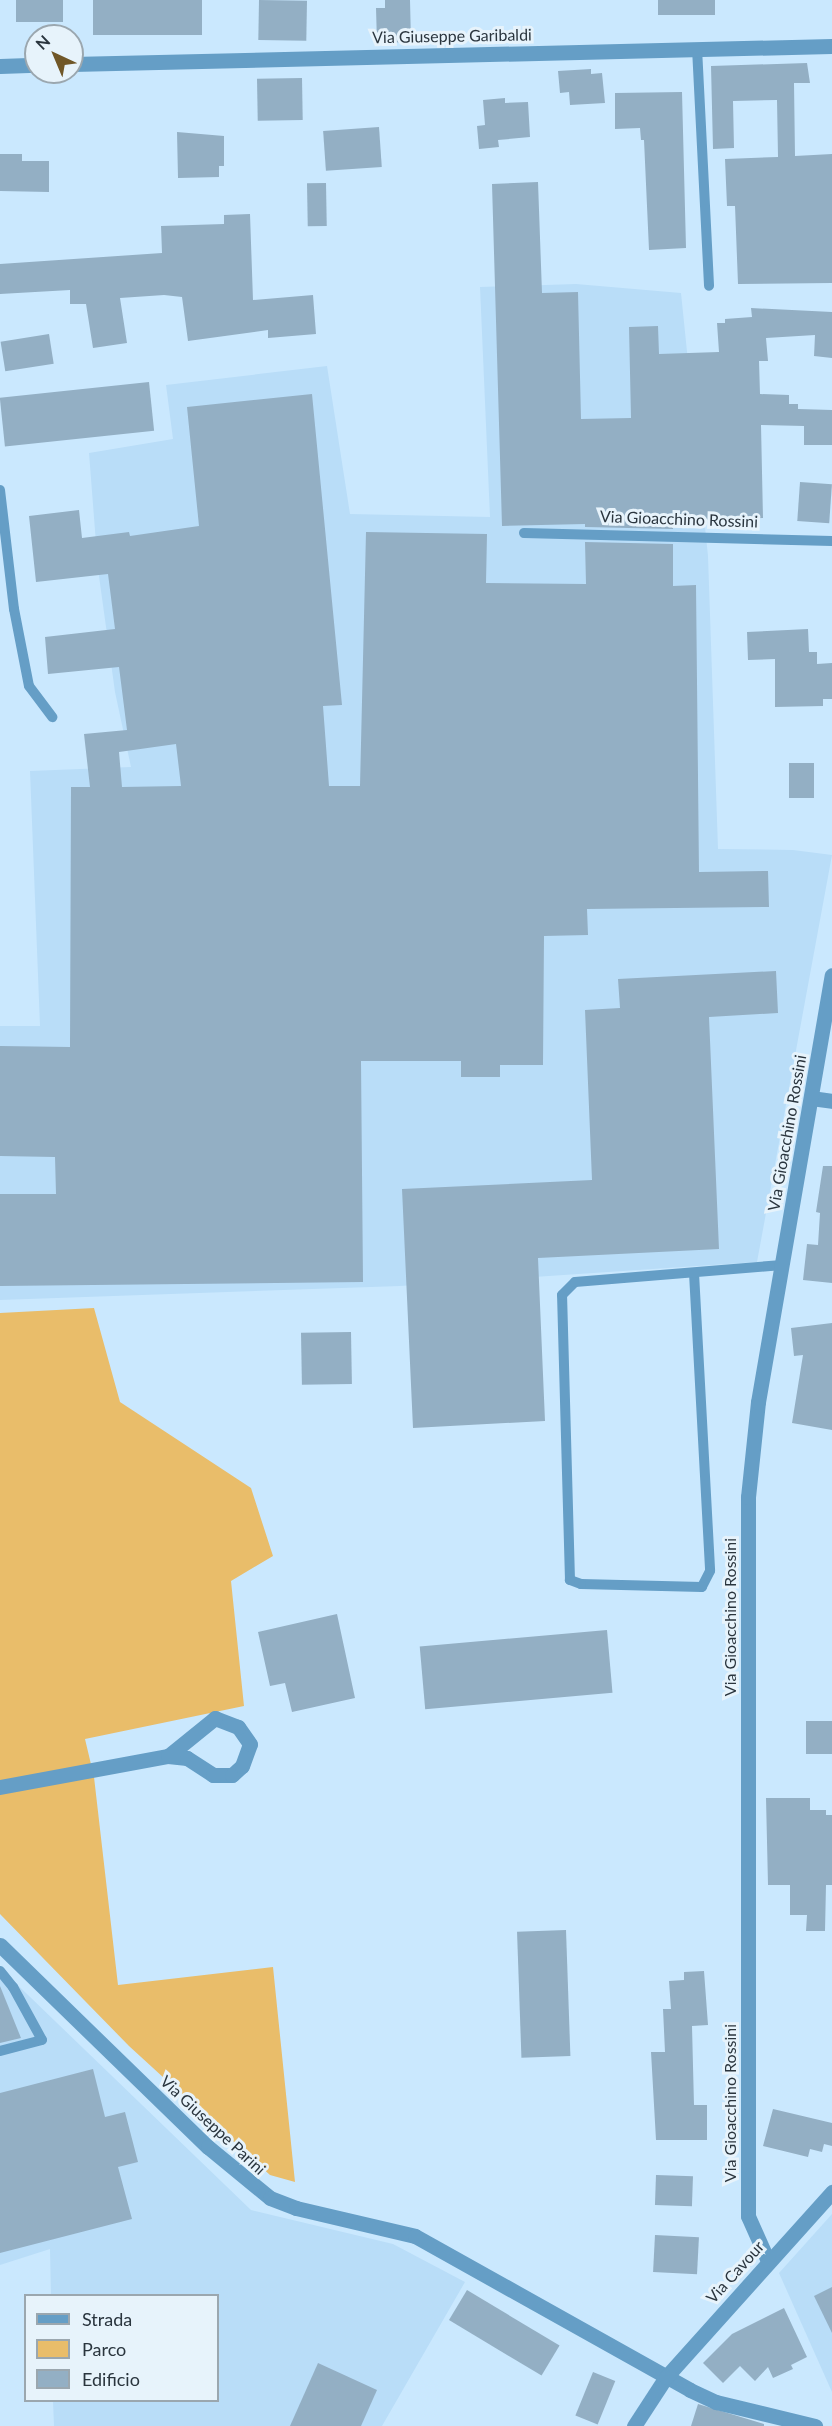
<!DOCTYPE html>
<html>
<head>
<meta charset="utf-8">
<style>
	body { margin:0 }
	#map { position:relative; width:832px; height:2426px; overflow:hidden; background:#cae8fe; font-family:Lato,sans-serif }
	div>[style] { position:absolute }
	.built>* { inset:0; background:#b9ddf8 }
	.green>* { inset:0; background:#e9bd6a }
	.building>* { inset:0; background:#93afc4; transform-origin:0 0 }
	.service>* { height:10px; margin:-5px; padding:0 5px; transform-origin:5px; border-radius:5px; background:#659ec6 }
	.minor>* { height:15px; margin:-7.5px; padding:0 7.5px; transform-origin:7.5px; border-radius:7.5px; background:#659ec6 }
	.tertiary>* { height:15px; margin:-7.5px; padding:0 7.5px; transform-origin:7.5px; border-radius:7.5px; background:#659ec6 }
	span { translate:-50% -50%; white-space:nowrap; text-align:center; line-height:1.15; -webkit-text-stroke:6px #e7f3fb; paint-order:stroke }
	.street-label { font-size:16px; color:#2a353e }
	.legend { position:absolute; left:24px; top:2294px; width:195px; height:108px; box-sizing:border-box; background:#e7f3fb; border:2px solid #9ba7af; margin:0; padding:8px 10px; list-style:none; font-size:18px; color:#2a353e }
	.legend li { display:flex; align-items:center; gap:12px; height:30px }
	.legend b { width:30px; border:2px solid #9ba7af }
	.north { position:absolute; left:24px; top:24px; width:60px; height:60px; box-sizing:border-box; background:#e7f3fb; border:2px solid #9ba7af; border-radius:50%; rotate:316deg; font-size:16px; font-weight:700; line-height:24px; text-align:center; color:#2a353e }
	.north::after { content:''; display:block; margin:auto; width:21px; height:27px; background:#705728; clip-path:polygon(50% 0,100% 100%,50% 72%,0 100%) }
</style>
</head>
<body>
<div id="map">
	<div class="built">
		<div style="clip-path:polygon(576px 284px,681px 293px,708px 556px,718px 849px,793px 850px,832px 855px,757px 1262px,400px 1286px,0 1300px,0 1026px,40px 1026px,30px 771px,131px 767px,115px 692px,98px 569px,89px 453px,173px 439px,166px 385px,327px 366px,350px 514px,490px 517px,480px 287px)"></div>
		<div style="clip-path:polygon(0 1968px,251px 2210px,393px 2244px,465px 2282px,382px 2426px,54px 2426px,53px 2401px,218px 2400px,218px 2296px,51px 2295px,50px 2249px,0 2265px)"></div>
		<div style="clip-path:polygon(832px 2214px,832px 2392px,779px 2273px)"></div>
	</div>
	<div class="green">
		<div style="clip-path:polygon(94px 1308px,120px 1402px,251px 1488px,273px 1556px,231px 1581px,244px 1706px,85px 1739px,94px 1777px,118px 1985px,273px 1967px,295px 2182px,270px 2175px,129px 2046px,0 1914px,0 1313px)"></div>
	</div>
	<div class="building">
		<div style="left:16px;top:0;width:47px;height:22px"></div>
		<div style="left:93px;top:0;width:109px;height:35px"></div>
		<div style="left:259px;top:0;width:48px;height:40px;rotate:1deg"></div>
		<div style="clip-path:polygon(385px 0,410px 0,411px 42px,377px 43px,376px 8px,385px 8px)"></div>
		<div style="left:658px;top:0;width:57px;height:15px"></div>
		<div style="clip-path:polygon(807px 63px,810px 83px,794px 83px,795px 156px,832px 154px,832px 283px,738px 284px,735px 206px,727px 206px,725px 159px,778px 157px,777px 100px,733px 101px,734px 148px,713px 149px,711px 66px)"></div>
		<div style="clip-path:polygon(591px 69px,591px 74px,602px 73px,605px 103px,570px 105px,569px 92px,560px 93px,558px 71px)"></div>
		<div style="left:302px;top:78px;width:42px;height:45px;rotate:89deg"></div>
		<div style="clip-path:polygon(682px 92px,686px 248px,649px 250px,644px 140px,641px 140px,640px 128px,615px 129px,615px 93px)"></div>
		<div style="clip-path:polygon(505px 98px,505px 103px,528px 102px,530px 137px,498px 140px,499px 147px,479px 149px,477px 126px,485px 125px,483px 100px)"></div>
		<div style="left:379px;top:127px;width:40px;height:56px;rotate:86deg"></div>
		<div style="clip-path:polygon(177px 132px,224px 136px,224px 166px,219px 166px,219px 177px,178px 178px)"></div>
		<div style="clip-path:polygon(0 154px,22px 154px,22px 161px,49px 161px,49px 192px,0 191px)"></div>
		<div style="clip-path:polygon(538px 182px,542px 293px,578px 292px,581px 419px,631px 418px,629px 327px,658px 326px,659px 354px,719px 352px,717px 323px,725px 323px,725px 319px,752px 317px,751px 308px,832px 312px,832px 358px,814px 356px,815px 335px,766px 338px,768px 361px,759px 361px,760px 394px,789px 395px,789px 404px,798px 404px,798px 409px,832px 410px,832px 445px,804px 445px,804px 426px,761px 425px,763px 518px,673px 521px,673px 529px,585px 527px,585px 524px,502px 526px,492px 184px)"></div>
		<div style="left:326px;top:183px;width:43px;height:19px;rotate:89deg"></div>
		<div style="clip-path:polygon(250px 214px,253px 300px,313px 295px,316px 334px,268px 338px,268px 330px,188px 341px,182px 297px,164px 295px,120px 298px,127px 343px,93px 348px,86px 304px,70px 304px,70px 290px,0 294px,0 264px,162px 253px,161px 226px,224px 224px,224px 215px)"></div>
		<div style="left:49px;top:334px;width:30px;height:49px;rotate:81deg"></div>
		<div style="left:149px;top:382px;width:49px;height:150px;rotate:84deg"></div>
		<div style="clip-path:polygon(evenodd,312px 394px,342px 705px,323px 706px,329px 786px,360px 786px,366px 532px,487px 534px,486px 583px,586px 584px,585px 542px,673px 544px,673px 586px,696px 585px,699px 872px,768px 871px,769px 907px,587px 909px,588px 935px,544px 936px,543px 1065px,500px 1065px,500px 1077px,461px 1077px,461px 1061px,361px 1061px,363px 1282px,0 1286px,0 1194px,56px 1194px,55px 1157px,0 1156px,0 1046px,70px 1047px,71px 787px,90px 787px,84px 734px,127px 730px,119px 667px,48px 674px,45px 637px,115px 629px,108px 574px,36px 582px,29px 516px,79px 510px,82px 538px,129px 532px,130px 536px,199px 526px,187px 407px,312px 394px,176px 744px,181px 786px,122px 787px,119px 752px,176px 744px)"></div>
		<div style="left:800px;top:482px;width:32px;height:39px;rotate:4deg"></div>
		<div style="clip-path:polygon(808px 629px,809px 652px,817px 652px,817px 664px,832px 663px,832px 699px,823px 699px,823px 706px,775px 707px,775px 659px,748px 660px,747px 632px)"></div>
		<div style="left:814px;top:763px;width:35px;height:25px;rotate:90deg"></div>
		<div style="clip-path:polygon(776px 971px,778px 1013px,709px 1017px,719px 1249px,538px 1258px,545px 1421px,413px 1428px,402px 1189px,592px 1180px,585px 1010px,620px 1008px,618px 979px)"></div>
		<div style="clip-path:polygon(823px 1166px,832px 1166px,832px 1283px,803px 1280px,807px 1244px,818px 1245px,820px 1213px,816px 1212px)"></div>
		<div style="clip-path:polygon(832px 1323px,832px 1430px,792px 1423px,803px 1355px,794px 1356px,791px 1328px)"></div>
		<div style="left:351px;top:1332px;width:52px;height:50px;rotate:89deg"></div>
		<div style="clip-path:polygon(337px 1614px,355px 1698px,292px 1712px,285px 1683px,270px 1686px,258px 1632px)"></div>
		<div style="left:607px;top:1630px;width:63px;height:188px;rotate:85deg"></div>
		<div style="left:832px;top:1721px;width:33px;height:26px;rotate:90deg"></div>
		<div style="clip-path:polygon(766px 1798px,810px 1798px,810px 1810px,826px 1810px,826px 1815px,832px 1815px,832px 1885px,826px 1885px,825px 1931px,806px 1931px,807px 1915px,790px 1915px,790px 1885px,768px 1885px)"></div>
		<div style="left:566px;top:1930px;width:126px;height:49px;rotate:88deg"></div>
		<div style="clip-path:polygon(704px 1971px,708px 2025px,692px 2026px,694px 2105px,707px 2105px,707px 2140px,656px 2140px,651px 2052px,665px 2052px,663px 2009px,671px 2009px,669px 1981px,684px 1980px,684px 1972px)"></div>
		<div style="clip-path:polygon(0 1986px,21px 2038px,0 2043px)"></div>
		<div style="clip-path:polygon(93px 2069px,105px 2117px,125px 2112px,138px 2162px,118px 2167px,132px 2219px,0 2253px,0 2093px)"></div>
		<div style="clip-path:polygon(773px 2109px,832px 2123px,832px 2146px,824px 2144px,822px 2152px,810px 2149px,808px 2157px,763px 2146px)"></div>
		<div style="left:656px;top:2175px;width:37px;height:30px;rotate:2deg"></div>
		<div style="left:655px;top:2235px;width:44px;height:37px;rotate:3deg"></div>
		<div style="clip-path:polygon(832px 2287px,832px 2333px,814px 2296px)"></div>
		<div style="left:467px;top:2290px;width:108px;height:35px;rotate:31deg"></div>
		<div style="clip-path:polygon(784px 2308px,807px 2357px,791px 2365px,793px 2369px,773px 2378px,768px 2367px,755px 2381px,740px 2366px,723px 2383px,703px 2363px,732px 2334px)"></div>
		<div style="clip-path:polygon(318px 2363px,377px 2390px,361px 2426px,290px 2426px)"></div>
		<div style="left:593px;top:2372px;width:24px;height:47px;rotate:22deg"></div>
		<div style="clip-path:polygon(698px 2404px,764px 2424px,764px 2426px,691px 2426px)"></div>
	</div>
	<div class="service">
		<div style="left:697px;top:48px;width:238px;rotate:87.1deg"></div>
		<div style="left:0;top:490px;width:120px;rotate:83.3deg"></div>
		<div style="left:14px;top:609px;width:78px;rotate:79deg"></div>
		<div style="left:29px;top:686px;width:39px;rotate:53deg"></div>
		<div style="left:524px;top:533px;width:308px;rotate:1.5deg"></div>
		<div style="left:694px;top:1273px;width:298px;rotate:86.9deg"></div>
		<div style="left:710px;top:1571px;width:18px;rotate:117deg"></div>
		<div style="left:702px;top:1587px;width:121px;rotate:-178.6deg"></div>
		<div style="left:581px;top:1584px;width:12px;rotate:-160deg"></div>
		<div style="left:570px;top:1580px;width:285px;rotate:-91.6deg"></div>
		<div style="left:562px;top:1295px;width:18px;rotate:-45deg"></div>
		<div style="left:575px;top:1282px;width:208px;rotate:-4.7deg"></div>
		<div style="left:0;top:1971px;width:21px;rotate:51deg"></div>
		<div style="left:13px;top:1987px;width:60px;rotate:61.3deg"></div>
		<div style="left:42px;top:2040px;width:43px;rotate:165.3deg"></div>
	</div>
	<div class="minor">
		<div style="left:72px;top:64px;width:760px;rotate:-1.36deg"></div>
		<div style="left:0;top:66px;width:36px;rotate:-2deg"></div>
		<div style="left:811px;top:1098px;width:21px;rotate:8deg"></div>
		<div style="left:0;top:1787px;width:171px;rotate:-10.5deg"></div>
		<div style="left:168px;top:1756px;width:19px;rotate:6deg"></div>
		<div style="left:187px;top:1758px;width:31px;rotate:33deg"></div>
		<div style="left:213px;top:1775px;width:19px"></div>
		<div style="left:232px;top:1775px;width:13px;rotate:-42deg"></div>
		<div style="left:242px;top:1766px;width:23px;rotate:-70deg"></div>
		<div style="left:250px;top:1744px;width:21px;rotate:-125deg"></div>
		<div style="left:238px;top:1727px;width:25px;rotate:-159deg"></div>
		<div style="left:215px;top:1718px;width:60px;rotate:141deg"></div>
		<div style="left:0;top:1945px;width:290px;rotate:44.2deg"></div>
		<div style="left:208px;top:2147px;width:80px;rotate:39.4deg"></div>
		<div style="left:270px;top:2198px;width:28px;rotate:21deg"></div>
		<div style="left:296px;top:2208px;width:122px;rotate:13.2deg"></div>
		<div style="left:415px;top:2236px;width:315px;rotate:29.2deg"></div>
		<div style="left:690px;top:2390px;width:29px;rotate:25deg"></div>
		<div style="left:716px;top:2402px;width:102px;rotate:13.6deg"></div>
		<div style="left:768px;top:2261px;width:49px;rotate:-114deg"></div>
		<div style="left:748px;top:2216px;width:719px;rotate:-90deg"></div>
		<div style="left:748px;top:1497px;width:96px;rotate:-84deg"></div>
		<div style="left:758px;top:1402px;width:433px;rotate:-80.2deg"></div>
	</div>
	<div class="tertiary">
		<div style="left:634px;top:2426px;width:59px;rotate:-56.9deg"></div>
		<div style="left:666px;top:2377px;width:249px;rotate:-48.1deg"></div>
	</div>
	<div class="street-label">
		<span style="left:452px;top:36px;rotate:-1deg">Via Giuseppe Garibaldi</span>
		<span style="left:679px;top:519px;rotate:2deg">Via Gioacchino Rossini</span>
		<span style="left:787px;top:1133px;rotate:-80deg">Via Gioacchino Rossini</span>
		<span style="left:730px;top:1617px;rotate:-90deg">Via Gioacchino Rossini</span>
		<span style="left:730px;top:2103px;rotate:-90deg">Via Gioacchino Rossini</span>
		<span style="left:213px;top:2125px;rotate:43deg">Via Giuseppe Parini</span>
		<span style="left:735px;top:2272px;rotate:-48deg">Via Cavour</span>
	</div>
	<ul class="legend">
	<li><b style="height:8px;background:#659ec6"></b>Strada</li>
	<li><b style="height:16px;background:#e9bd6a"></b>Parco</li>
	<li><b style="height:16px;background:#93afc4"></b>Edificio</li>
	</ul>
	<div class="north">N</div>
</div>
</body>
</html>
